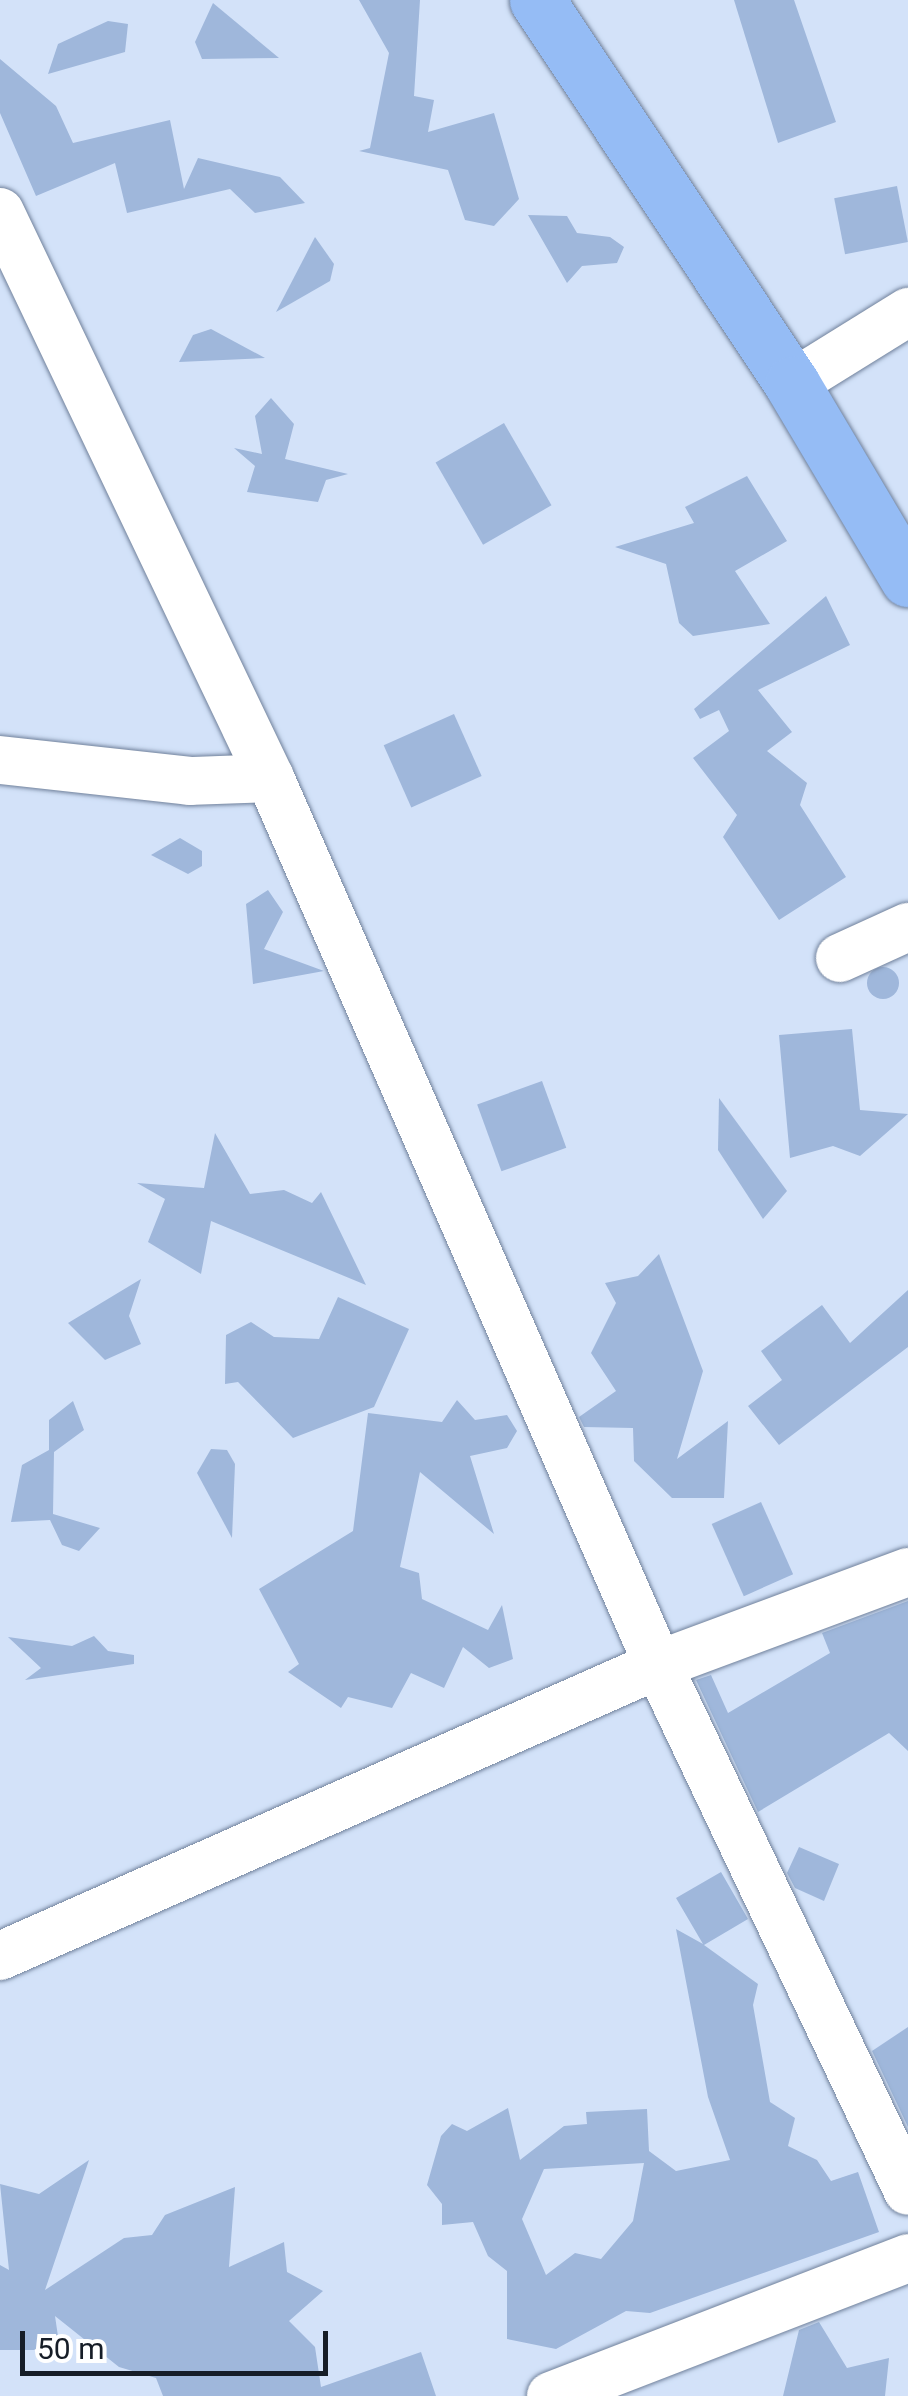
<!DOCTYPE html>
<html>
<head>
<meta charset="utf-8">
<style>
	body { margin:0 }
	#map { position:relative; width:908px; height:2396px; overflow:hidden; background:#d3e2f9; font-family:Roboto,sans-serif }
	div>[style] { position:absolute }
	.building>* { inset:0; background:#9fb7db; transform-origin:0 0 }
	.round { border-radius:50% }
	.roads { filter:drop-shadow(0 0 2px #70819b) drop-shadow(0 0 2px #70819b) }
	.street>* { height:48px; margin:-24px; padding:0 24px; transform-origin:24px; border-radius:24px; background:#fff }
	.highway>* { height:55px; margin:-27.5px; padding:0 27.5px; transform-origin:27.5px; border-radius:27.5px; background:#95bcf5 }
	span { translate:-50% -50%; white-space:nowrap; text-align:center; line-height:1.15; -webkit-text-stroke:10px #fff; paint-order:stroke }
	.scale { position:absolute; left:20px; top:2331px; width:308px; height:45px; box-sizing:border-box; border:5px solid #161d27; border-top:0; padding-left:12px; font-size:30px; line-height:35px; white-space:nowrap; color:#161d27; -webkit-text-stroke:8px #fff; paint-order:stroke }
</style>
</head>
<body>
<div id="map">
	<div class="building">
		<div style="clip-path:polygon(359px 0,420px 0,414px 96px,434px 100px,428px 132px,494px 113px,519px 199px,494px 226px,465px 220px,448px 170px,359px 151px,370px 148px,389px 53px)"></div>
		<div style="clip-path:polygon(734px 0,794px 0,836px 122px,778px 143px)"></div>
		<div style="clip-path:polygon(213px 3px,279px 58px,202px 59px,195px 42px)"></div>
		<div style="clip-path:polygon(108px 21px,128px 24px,125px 52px,48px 74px,58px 44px)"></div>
		<div style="clip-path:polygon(0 59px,56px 106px,73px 143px,170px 120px,184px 189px,198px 158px,280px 177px,305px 203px,255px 213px,230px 189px,127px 213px,115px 163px,36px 196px,0 113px)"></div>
		<div style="left:897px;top:186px;width:57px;height:64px;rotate:79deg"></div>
		<div style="clip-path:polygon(528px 215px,567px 216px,577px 233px,610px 237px,624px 247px,617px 263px,582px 266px,567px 283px)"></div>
		<div style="clip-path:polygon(315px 237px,334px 264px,330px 281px,276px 312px)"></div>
		<div style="clip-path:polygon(211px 329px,265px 358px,179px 362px,193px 335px)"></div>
		<div style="clip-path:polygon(271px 398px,294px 424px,285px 459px,348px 474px,326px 480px,318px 502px,247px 492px,255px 466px,234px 448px,262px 454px,255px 416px)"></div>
		<div style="left:504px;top:423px;width:95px;height:79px;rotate:60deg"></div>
		<div style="clip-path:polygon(747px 476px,787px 541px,735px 571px,770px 624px,693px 636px,679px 623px,666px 564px,615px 547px,694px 523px,685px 507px)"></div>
		<div style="clip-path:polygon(826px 596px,850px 645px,758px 690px,792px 732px,767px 751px,807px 783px,800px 805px,846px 877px,779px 920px,723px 837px,737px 815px,693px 758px,729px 731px,719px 710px,700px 719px,694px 709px)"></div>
		<div style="left:454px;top:714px;width:68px;height:77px;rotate:66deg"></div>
		<div style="clip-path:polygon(180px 838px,202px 851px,202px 866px,188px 874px,151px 855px)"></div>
		<div style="clip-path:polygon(268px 890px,283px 912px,264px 949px,324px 971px,253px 984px,246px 904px)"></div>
		<div class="round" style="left:867px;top:967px;width:32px;height:32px"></div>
		<div style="clip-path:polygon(852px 1029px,860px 1110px,908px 1114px,860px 1156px,833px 1146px,790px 1158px,779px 1035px)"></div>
		<div style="left:542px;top:1081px;width:71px;height:69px;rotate:70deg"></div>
		<div style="clip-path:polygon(719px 1098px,787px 1191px,763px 1219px,718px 1150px)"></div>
		<div style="clip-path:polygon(215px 1133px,250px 1194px,284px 1190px,312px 1203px,321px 1192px,366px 1285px,211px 1221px,201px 1274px,148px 1242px,165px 1199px,137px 1183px,204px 1188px)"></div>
		<div style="clip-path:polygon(659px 1254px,703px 1371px,677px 1459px,728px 1421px,724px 1498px,672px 1498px,634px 1461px,633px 1428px,584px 1427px,579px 1417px,616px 1391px,591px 1353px,616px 1303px,605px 1283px,638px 1276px)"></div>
		<div style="clip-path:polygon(141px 1279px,129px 1316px,141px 1344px,105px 1360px,68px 1323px)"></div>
		<div style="clip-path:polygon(908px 1290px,908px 1347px,779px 1445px,748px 1406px,782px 1380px,761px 1351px,822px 1305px,850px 1343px)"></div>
		<div style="clip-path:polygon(338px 1297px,409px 1329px,374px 1407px,293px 1438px,238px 1382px,225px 1384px,226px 1335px,251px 1322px,274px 1337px,319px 1339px)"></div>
		<div style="clip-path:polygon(457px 1400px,475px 1420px,507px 1415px,517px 1431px,507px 1448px,470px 1456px,494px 1534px,420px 1472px,400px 1567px,419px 1573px,422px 1599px,488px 1630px,502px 1605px,513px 1659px,489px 1668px,463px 1647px,444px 1688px,411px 1673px,392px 1708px,348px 1697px,341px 1708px,288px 1672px,299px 1664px,259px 1589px,353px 1531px,368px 1413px,442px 1422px)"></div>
		<div style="clip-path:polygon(73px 1401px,84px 1430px,54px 1452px,53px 1514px,100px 1528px,79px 1551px,62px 1545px,50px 1520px,11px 1522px,22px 1465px,49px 1450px,49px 1420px)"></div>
		<div style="clip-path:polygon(211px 1449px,227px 1450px,235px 1464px,232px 1538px,197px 1473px)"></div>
		<div style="left:761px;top:1502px;width:79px;height:54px;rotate:66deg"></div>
		<div style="clip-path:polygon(908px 1601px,908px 1751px,889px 1733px,758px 1812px,696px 1680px,711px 1675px,728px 1713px,830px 1653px,822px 1633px)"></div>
		<div style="clip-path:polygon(94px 1636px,108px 1651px,134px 1655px,134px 1664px,25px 1680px,41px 1668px,8px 1637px,72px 1646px)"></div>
		<div style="clip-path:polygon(799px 1847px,839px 1864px,824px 1901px,795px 1888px,787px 1873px)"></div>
		<div style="clip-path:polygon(evenodd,721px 1872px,748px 1919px,704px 1945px,758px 1984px,753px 2005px,770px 2102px,795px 2118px,788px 2146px,817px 2160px,831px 2181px,858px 2172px,879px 2232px,650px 2313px,626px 2311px,556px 2349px,507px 2339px,507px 2271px,488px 2256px,473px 2222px,442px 2225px,442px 2204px,427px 2185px,441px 2136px,452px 2124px,467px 2131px,508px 2108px,520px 2160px,564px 2126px,587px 2124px,586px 2112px,647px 2109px,649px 2151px,676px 2171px,730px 2160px,708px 2097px,676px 1929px,703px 1944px,676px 1898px,721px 1872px,644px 2163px,633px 2221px,601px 2259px,575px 2253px,546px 2275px,522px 2219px,544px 2169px,644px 2163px)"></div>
		<div style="clip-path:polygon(908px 2027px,908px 2127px,872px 2051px)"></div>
		<div style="clip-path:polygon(89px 2160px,45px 2290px,124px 2238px,152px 2235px,165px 2215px,235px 2187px,229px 2267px,284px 2242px,287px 2272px,323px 2291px,289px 2321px,315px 2347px,321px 2387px,421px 2352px,436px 2396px,163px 2396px,156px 2378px,119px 2367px,55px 2316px,60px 2350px,25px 2350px,22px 2360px,20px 2350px,0 2350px,0 2265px,9px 2270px,0 2184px,39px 2194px)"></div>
		<div style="clip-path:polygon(819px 2322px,847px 2368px,889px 2358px,885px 2396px,783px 2396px,799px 2330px)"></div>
	</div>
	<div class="roads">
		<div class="street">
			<div style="left:0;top:212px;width:627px;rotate:64.5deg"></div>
			<div style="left:270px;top:778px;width:968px;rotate:66.37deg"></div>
			<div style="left:658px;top:1665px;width:582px;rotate:64.58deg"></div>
			<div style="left:792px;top:384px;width:137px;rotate:-31.8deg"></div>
			<div style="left:0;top:760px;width:191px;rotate:6.3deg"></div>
			<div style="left:190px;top:781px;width:80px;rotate:-2.1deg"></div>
			<div style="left:840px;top:958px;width:75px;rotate:-24.5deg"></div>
			<div style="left:0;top:1956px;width:719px;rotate:-23.86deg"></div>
			<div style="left:658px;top:1665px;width:267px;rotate:-20.4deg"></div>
			<div style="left:551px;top:2396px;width:383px;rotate:-21.1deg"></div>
		</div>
		<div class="highway">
			<div style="left:537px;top:0;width:461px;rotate:56.4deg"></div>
			<div style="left:792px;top:384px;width:227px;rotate:59.3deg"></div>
		</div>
	</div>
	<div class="scale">50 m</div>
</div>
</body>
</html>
